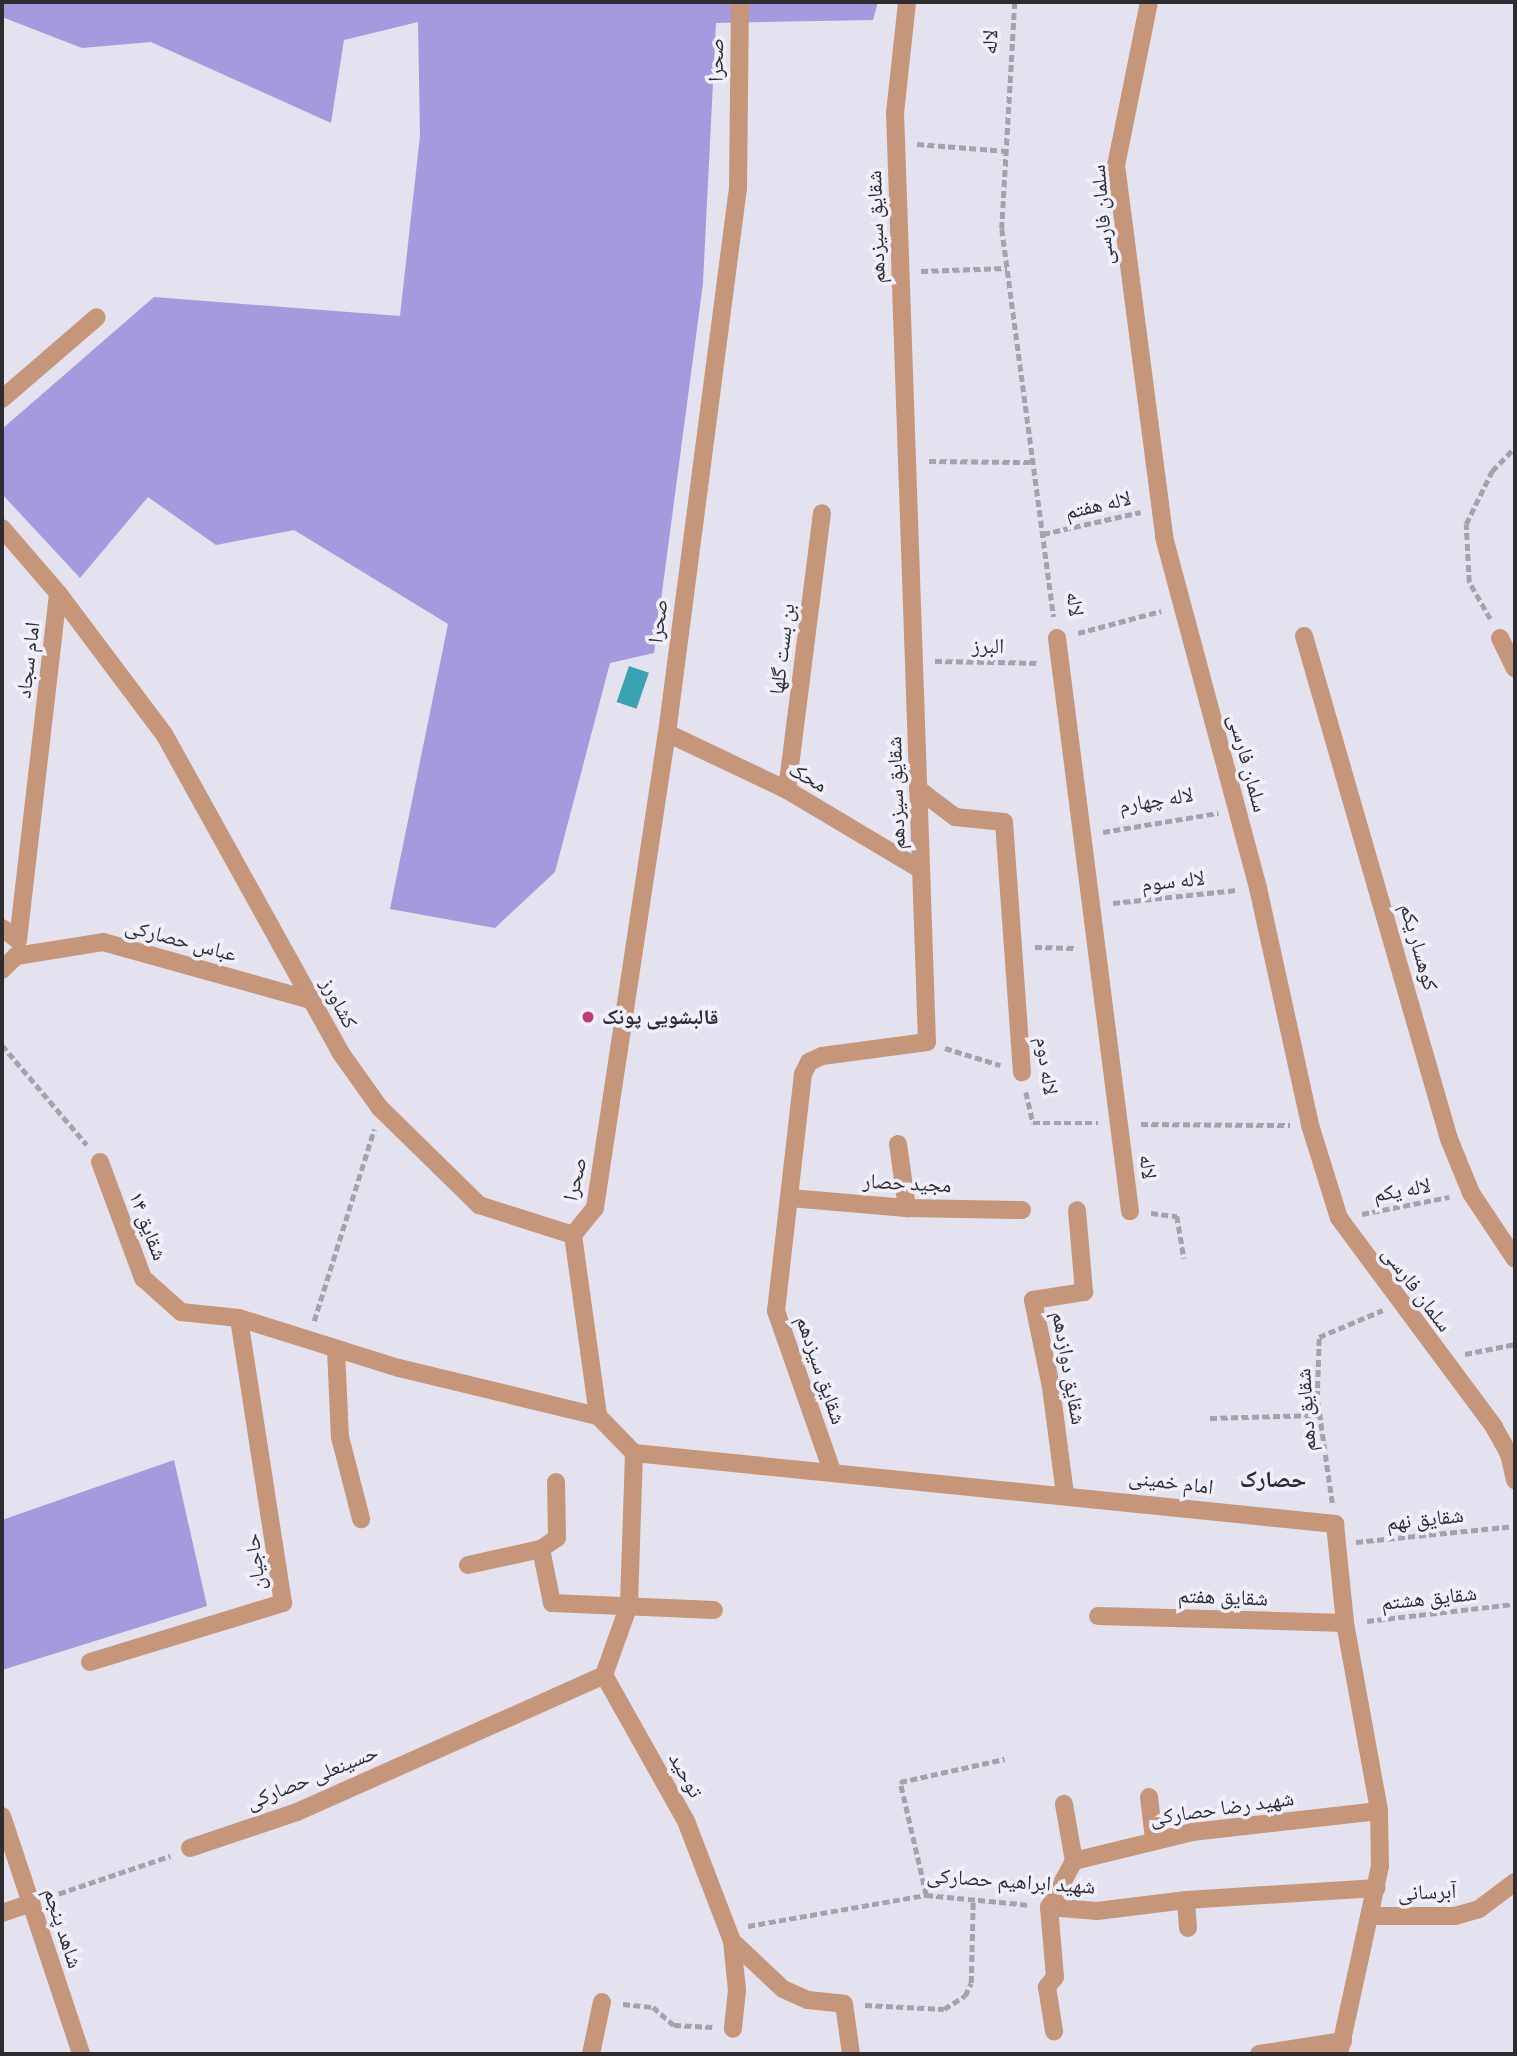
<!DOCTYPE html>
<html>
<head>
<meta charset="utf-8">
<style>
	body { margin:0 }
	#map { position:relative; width:1517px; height:2056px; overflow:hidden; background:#e3e2ee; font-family:"Archivo Narrow","Noto Naskh Arabic",sans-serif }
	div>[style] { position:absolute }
	.forest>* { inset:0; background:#a39bde }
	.water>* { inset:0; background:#3aa3b1; transform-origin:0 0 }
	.path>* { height:4.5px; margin-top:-2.25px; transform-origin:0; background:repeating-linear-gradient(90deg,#a4a3ac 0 7px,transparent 0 10.5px) }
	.minor>* { height:18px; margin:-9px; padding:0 9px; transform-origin:9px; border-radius:9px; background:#c6967a }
	.dots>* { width:19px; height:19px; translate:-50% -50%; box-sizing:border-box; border:4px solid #f0effb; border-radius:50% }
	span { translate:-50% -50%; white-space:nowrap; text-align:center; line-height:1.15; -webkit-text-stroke:7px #f0effb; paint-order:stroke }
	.street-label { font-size:21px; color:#2d2d31 }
	.poi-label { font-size:21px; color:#2d2d31; font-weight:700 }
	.left { translate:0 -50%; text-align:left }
	.neighbourhood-label { font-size:23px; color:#2d2d31; font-weight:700 }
	.frame { position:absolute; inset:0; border:4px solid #2d2d31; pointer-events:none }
</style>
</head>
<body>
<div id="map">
	<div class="forest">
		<div style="clip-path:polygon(2px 2px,878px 2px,873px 20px,716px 23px,703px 283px,654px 653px,610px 663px,555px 872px,495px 928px,390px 909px,448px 624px,294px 530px,216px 545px,148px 497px,80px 578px,2px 494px,2px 429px,154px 297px,400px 316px,420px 136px,418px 22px,344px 40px,331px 123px,151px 42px,82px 48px,2px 17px)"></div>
		<div style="clip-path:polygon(174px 1460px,207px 1606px,2px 1670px,2px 1520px)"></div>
	</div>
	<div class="water">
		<div style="left:629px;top:666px;width:21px;height:38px;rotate:19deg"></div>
	</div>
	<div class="path">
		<div style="left:1015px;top:2px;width:227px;rotate:93.3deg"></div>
		<div style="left:1002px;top:229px;width:391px;rotate:82.4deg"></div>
		<div style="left:917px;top:144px;width:90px;rotate:4.4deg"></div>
		<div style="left:921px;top:271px;width:86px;rotate:-2deg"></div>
		<div style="left:929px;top:461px;width:104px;rotate:0.6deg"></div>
		<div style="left:1043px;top:534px;width:100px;rotate:-12.7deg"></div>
		<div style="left:1490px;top:619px;width:43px;rotate:-119.6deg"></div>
		<div style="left:1469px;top:582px;width:58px;rotate:-93deg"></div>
		<div style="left:1466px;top:524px;width:59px;rotate:-63.9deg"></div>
		<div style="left:1492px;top:471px;width:33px;rotate:-46deg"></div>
		<div style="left:1078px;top:633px;width:86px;rotate:-14.8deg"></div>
		<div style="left:935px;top:661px;width:104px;rotate:1.1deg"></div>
		<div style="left:1103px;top:832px;width:117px;rotate:-9.4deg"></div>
		<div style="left:1113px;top:903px;width:124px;rotate:-6deg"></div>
		<div style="left:1035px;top:947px;width:40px;rotate:1.4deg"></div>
		<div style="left:2px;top:1045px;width:131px;rotate:49.6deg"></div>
		<div style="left:945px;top:1048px;width:58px;rotate:17.2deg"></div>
		<div style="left:1026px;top:1092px;width:32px;rotate:77deg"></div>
		<div style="left:1033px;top:1123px;width:65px"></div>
		<div style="left:1141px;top:1124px;width:149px;rotate:0.4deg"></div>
		<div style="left:1151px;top:1213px;width:26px;rotate:7deg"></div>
		<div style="left:1177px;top:1216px;width:43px;rotate:80.5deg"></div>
		<div style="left:1362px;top:1214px;width:89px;rotate:-11.1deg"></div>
		<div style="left:314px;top:1321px;width:201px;rotate:-72.6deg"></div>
		<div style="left:1465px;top:1354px;width:51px;rotate:-11.3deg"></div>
		<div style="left:1210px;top:1418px;width:109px;rotate:-1.6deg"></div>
		<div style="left:1332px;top:1503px;width:106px;rotate:-98.1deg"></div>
		<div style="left:1317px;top:1398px;width:61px;rotate:-88.1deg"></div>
		<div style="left:1319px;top:1337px;width:69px;rotate:-22.9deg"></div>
		<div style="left:1356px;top:1542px;width:160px;rotate:-5.7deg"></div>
		<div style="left:1367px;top:1621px;width:149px;rotate:-6.6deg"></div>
		<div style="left:926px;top:1895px;width:116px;rotate:-103deg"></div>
		<div style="left:900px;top:1782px;width:107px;rotate:-12.4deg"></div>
		<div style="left:49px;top:1897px;width:128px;rotate:-18.7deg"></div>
		<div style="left:748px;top:1926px;width:181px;rotate:-9.9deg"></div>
		<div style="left:926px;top:1895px;width:104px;rotate:5.5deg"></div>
		<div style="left:623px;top:2004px;width:30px;rotate:6deg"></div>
		<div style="left:653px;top:2007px;width:28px;rotate:41deg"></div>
		<div style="left:674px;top:2025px;width:39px;rotate:3deg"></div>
		<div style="left:865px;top:2005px;width:79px;rotate:2.9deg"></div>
		<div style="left:944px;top:2009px;width:25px;rotate:-32deg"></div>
		<div style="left:965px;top:1996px;width:14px;rotate:-65deg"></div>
		<div style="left:971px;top:1983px;width:83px;rotate:-88.6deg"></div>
	</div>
	<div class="minor">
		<div style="left:1149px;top:2px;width:166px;rotate:101.4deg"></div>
		<div style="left:1116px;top:165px;width:375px;rotate:82.6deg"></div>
		<div style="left:1164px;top:537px;width:363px;rotate:75deg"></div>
		<div style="left:1258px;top:888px;width:243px;rotate:77.6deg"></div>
		<div style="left:1310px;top:1125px;width:97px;rotate:72.7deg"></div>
		<div style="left:1339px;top:1218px;width:260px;rotate:53.4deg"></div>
		<div style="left:1494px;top:1427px;width:31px;rotate:61deg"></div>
		<div style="left:1509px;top:1454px;width:27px;rotate:77deg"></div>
		<div style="left:2px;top:399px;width:125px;rotate:-40.8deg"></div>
		<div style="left:2px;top:528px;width:86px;rotate:49.3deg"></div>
		<div style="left:58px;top:593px;width:176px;rotate:53.1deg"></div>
		<div style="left:164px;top:734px;width:363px;rotate:61deg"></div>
		<div style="left:340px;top:1052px;width:69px;rotate:54.5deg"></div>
		<div style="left:380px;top:1108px;width:139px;rotate:44.4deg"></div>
		<div style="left:479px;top:1205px;width:99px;rotate:17.7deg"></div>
		<div style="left:573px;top:1235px;width:183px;rotate:82.1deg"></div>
		<div style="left:598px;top:1416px;width:52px;rotate:45.8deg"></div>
		<div style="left:1304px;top:636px;width:523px;rotate:73.92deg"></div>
		<div style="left:1449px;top:1139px;width:58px;rotate:67.8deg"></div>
		<div style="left:1471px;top:1193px;width:79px;rotate:56.3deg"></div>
		<div style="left:1057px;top:638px;width:578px;rotate:82.74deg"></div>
		<div style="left:1500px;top:638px;width:34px;rotate:64deg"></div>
		<div style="left:667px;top:733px;width:133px;rotate:25.4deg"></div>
		<div style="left:787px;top:790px;width:156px;rotate:30.8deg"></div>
		<div style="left:918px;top:789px;width:46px;rotate:37.1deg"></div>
		<div style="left:955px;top:817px;width:49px;rotate:5.8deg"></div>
		<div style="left:1004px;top:822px;width:251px;rotate:85.9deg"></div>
		<div style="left:787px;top:790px;width:279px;rotate:-82.8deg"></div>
		<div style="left:2px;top:928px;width:20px;rotate:37deg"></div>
		<div style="left:18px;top:940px;width:349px;rotate:-83.4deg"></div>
		<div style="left:2px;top:970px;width:20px;rotate:-45deg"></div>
		<div style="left:16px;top:956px;width:88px;rotate:-9.1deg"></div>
		<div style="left:103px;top:942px;width:216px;rotate:15.6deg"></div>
		<div style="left:898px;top:1144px;width:65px;rotate:82deg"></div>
		<div style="left:100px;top:1162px;width:124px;rotate:69.7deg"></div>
		<div style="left:143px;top:1278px;width:51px;rotate:41.8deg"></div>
		<div style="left:181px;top:1312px;width:58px;rotate:5.9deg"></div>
		<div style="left:239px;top:1318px;width:168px;rotate:17.4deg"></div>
		<div style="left:399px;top:1368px;width:205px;rotate:13.6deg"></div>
		<div style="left:790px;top:1198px;width:117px;rotate:4.9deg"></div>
		<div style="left:907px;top:1208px;width:115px;rotate:1deg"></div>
		<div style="left:573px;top:1235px;width:35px;rotate:-51deg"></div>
		<div style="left:595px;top:1208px;width:480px;rotate:-81.4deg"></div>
		<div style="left:667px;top:733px;width:550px;rotate:-82.58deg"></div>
		<div style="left:738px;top:188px;width:186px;rotate:-89.4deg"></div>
		<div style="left:336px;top:1350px;width:87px;rotate:87.4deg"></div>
		<div style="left:340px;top:1437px;width:85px;rotate:75.6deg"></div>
		<div style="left:634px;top:1453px;width:705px;rotate:5.78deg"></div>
		<div style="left:1335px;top:1524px;width:100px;rotate:84.2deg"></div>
		<div style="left:1345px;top:1623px;width:191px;rotate:79.7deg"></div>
		<div style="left:1379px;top:1811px;width:55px;rotate:89deg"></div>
		<div style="left:1380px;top:1866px;width:192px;rotate:102.3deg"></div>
		<div style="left:634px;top:1453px;width:152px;rotate:91.9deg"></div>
		<div style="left:629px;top:1605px;width:74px;rotate:109.7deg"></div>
		<div style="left:604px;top:1675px;width:167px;rotate:60.7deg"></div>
		<div style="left:686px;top:1821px;width:129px;rotate:69deg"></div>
		<div style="left:732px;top:1941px;width:70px;rotate:43.3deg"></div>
		<div style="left:783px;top:1989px;width:27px;rotate:24deg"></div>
		<div style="left:808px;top:2000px;width:36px;rotate:6deg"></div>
		<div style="left:844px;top:2004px;width:50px;rotate:82deg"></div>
		<div style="left:832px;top:1471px;width:170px;rotate:-109.3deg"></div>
		<div style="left:776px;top:1311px;width:239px;rotate:-83.5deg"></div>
		<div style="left:803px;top:1074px;width:13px;rotate:-63deg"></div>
		<div style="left:809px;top:1062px;width:14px;rotate:-25deg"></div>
		<div style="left:822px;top:1056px;width:106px;rotate:-7.6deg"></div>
		<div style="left:927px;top:1042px;width:930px;rotate:-91.97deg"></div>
		<div style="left:895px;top:113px;width:112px;rotate:-83.8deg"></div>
		<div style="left:1065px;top:1494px;width:108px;rotate:-97.5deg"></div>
		<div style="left:1051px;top:1387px;width:89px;rotate:-101.7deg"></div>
		<div style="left:1033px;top:1300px;width:52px;rotate:-8.9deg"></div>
		<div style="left:1084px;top:1292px;width:82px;rotate:-94.9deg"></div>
		<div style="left:541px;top:1549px;width:19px;rotate:-35deg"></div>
		<div style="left:557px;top:1538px;width:56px;rotate:-91deg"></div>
		<div style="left:468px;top:1565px;width:75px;rotate:-12.4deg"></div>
		<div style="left:541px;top:1549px;width:55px;rotate:78.5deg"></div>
		<div style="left:552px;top:1603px;width:162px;rotate:2.5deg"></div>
		<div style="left:1098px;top:1616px;width:247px;rotate:1.6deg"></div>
		<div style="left:90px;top:1662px;width:202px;rotate:-17deg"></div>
		<div style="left:283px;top:1603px;width:288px;rotate:-98.8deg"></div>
		<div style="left:1149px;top:1797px;width:42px;rotate:83.2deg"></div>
		<div style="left:2px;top:1816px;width:251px;rotate:71.6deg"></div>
		<div style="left:190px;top:1848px;width:113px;rotate:-18.6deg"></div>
		<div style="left:297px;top:1812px;width:336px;rotate:-24deg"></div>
		<div style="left:1074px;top:1861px;width:122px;rotate:-13.8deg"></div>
		<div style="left:1192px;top:1832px;width:188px;rotate:-6.4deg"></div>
		<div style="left:1186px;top:1900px;width:28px;rotate:86deg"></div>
		<div style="left:1049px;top:1907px;width:48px;rotate:4.8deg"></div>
		<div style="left:1097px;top:1911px;width:90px;rotate:-7deg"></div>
		<div style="left:1186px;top:1900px;width:191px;rotate:-3.6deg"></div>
		<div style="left:1049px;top:1907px;width:70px;rotate:85.1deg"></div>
		<div style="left:1055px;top:1977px;width:13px;rotate:129deg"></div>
		<div style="left:1047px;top:1987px;width:45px;rotate:81deg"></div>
		<div style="left:1049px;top:1907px;width:52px;rotate:-61.5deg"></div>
		<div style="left:1074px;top:1861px;width:58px;rotate:-100deg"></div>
		<div style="left:2px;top:1913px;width:31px;rotate:-19deg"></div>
		<div style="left:1372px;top:1916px;width:83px"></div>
		<div style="left:1455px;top:1916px;width:25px;rotate:-16deg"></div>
		<div style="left:1479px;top:1909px;width:45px;rotate:-36.9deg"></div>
		<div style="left:732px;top:1941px;width:49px;rotate:84.2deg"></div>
		<div style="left:737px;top:1990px;width:39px;rotate:96deg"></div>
		<div style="left:591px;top:2054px;width:53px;rotate:-78.1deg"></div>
		<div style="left:1259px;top:2054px;width:85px;rotate:-8.8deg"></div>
	</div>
	<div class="dots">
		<div style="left:588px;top:1017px;background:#c03b7c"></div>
	</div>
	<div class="street-label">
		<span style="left:990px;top:42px;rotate:-87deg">لاله</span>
		<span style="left:716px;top:60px;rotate:-89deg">صحرا</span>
		<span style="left:1102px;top:215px;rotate:-95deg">سلمان فارسی</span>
		<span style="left:876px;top:227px;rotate:-92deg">شقایق سیزدهم</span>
		<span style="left:1098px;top:505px;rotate:-13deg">لاله هفتم</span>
		<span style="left:1075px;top:604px;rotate:82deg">لاله</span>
		<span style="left:658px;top:621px;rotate:-83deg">صحرا</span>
		<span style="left:988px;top:646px;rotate:1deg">البرز</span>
		<span style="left:782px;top:649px;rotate:-83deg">بن بست گلها</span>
		<span style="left:28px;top:660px;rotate:-83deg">امام سجاد</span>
		<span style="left:1248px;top:763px;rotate:75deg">سلمان فارسی</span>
		<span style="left:808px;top:777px;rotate:29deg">محک</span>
		<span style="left:896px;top:793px;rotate:-92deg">شقایق سیزدهم</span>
		<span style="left:1156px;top:800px;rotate:-9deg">لاله چهارم</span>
		<span style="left:1173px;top:881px;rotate:-6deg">لاله سوم</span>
		<span style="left:181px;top:940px;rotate:15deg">عباس حصارکی</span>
		<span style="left:1419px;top:947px;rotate:74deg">کوهسار یکم</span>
		<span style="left:339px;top:1003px;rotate:62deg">کشاورز</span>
		<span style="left:1047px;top:1066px;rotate:82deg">لاله دوم</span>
		<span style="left:1148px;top:1167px;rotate:83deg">لاله</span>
		<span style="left:575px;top:1179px;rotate:-77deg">صحرا</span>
		<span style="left:907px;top:1183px;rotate:3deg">مجید حصار</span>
		<span style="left:1402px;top:1190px;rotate:-10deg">لاله یکم</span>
		<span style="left:148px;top:1226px;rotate:69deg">شقایق ۱۴</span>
		<span style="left:1417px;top:1289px;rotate:53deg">سلمان فارسی</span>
		<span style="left:1069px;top:1368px;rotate:80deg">شقایق دوازدهم</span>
		<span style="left:821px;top:1370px;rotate:71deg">شقایق سیزدهم</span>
		<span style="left:1306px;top:1410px;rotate:-94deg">شقایق دهم</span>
		<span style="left:1171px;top:1482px;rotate:7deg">امام خمینی</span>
		<span style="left:1425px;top:1519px;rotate:-6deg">شقایق نهم</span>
		<span style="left:255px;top:1562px;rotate:-97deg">حاجیان</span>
		<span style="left:1223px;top:1597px;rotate:2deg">شقایق هفتم</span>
		<span style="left:1429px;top:1598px;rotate:-6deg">شقایق هشتم</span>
		<span style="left:686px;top:1775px;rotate:61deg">توحید</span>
		<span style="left:312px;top:1777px;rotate:-22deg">حسینعلی حصارکی</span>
		<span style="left:1222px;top:1808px;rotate:-8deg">شهید رضا حصارکی</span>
		<span style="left:1011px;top:1881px;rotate:4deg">شهید ابراهیم حصارکی</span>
		<span style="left:1427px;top:1892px;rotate:-2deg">آبرسانی</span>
		<span style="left:63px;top:1928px;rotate:72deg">شاهد پنجم</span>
	</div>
	<div class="poi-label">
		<span class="left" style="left:602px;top:1017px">قالبشویی پونک</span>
	</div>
	<div class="neighbourhood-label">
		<span style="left:1273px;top:1479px">حصارک</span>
	</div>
	<div class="frame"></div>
</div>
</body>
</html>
